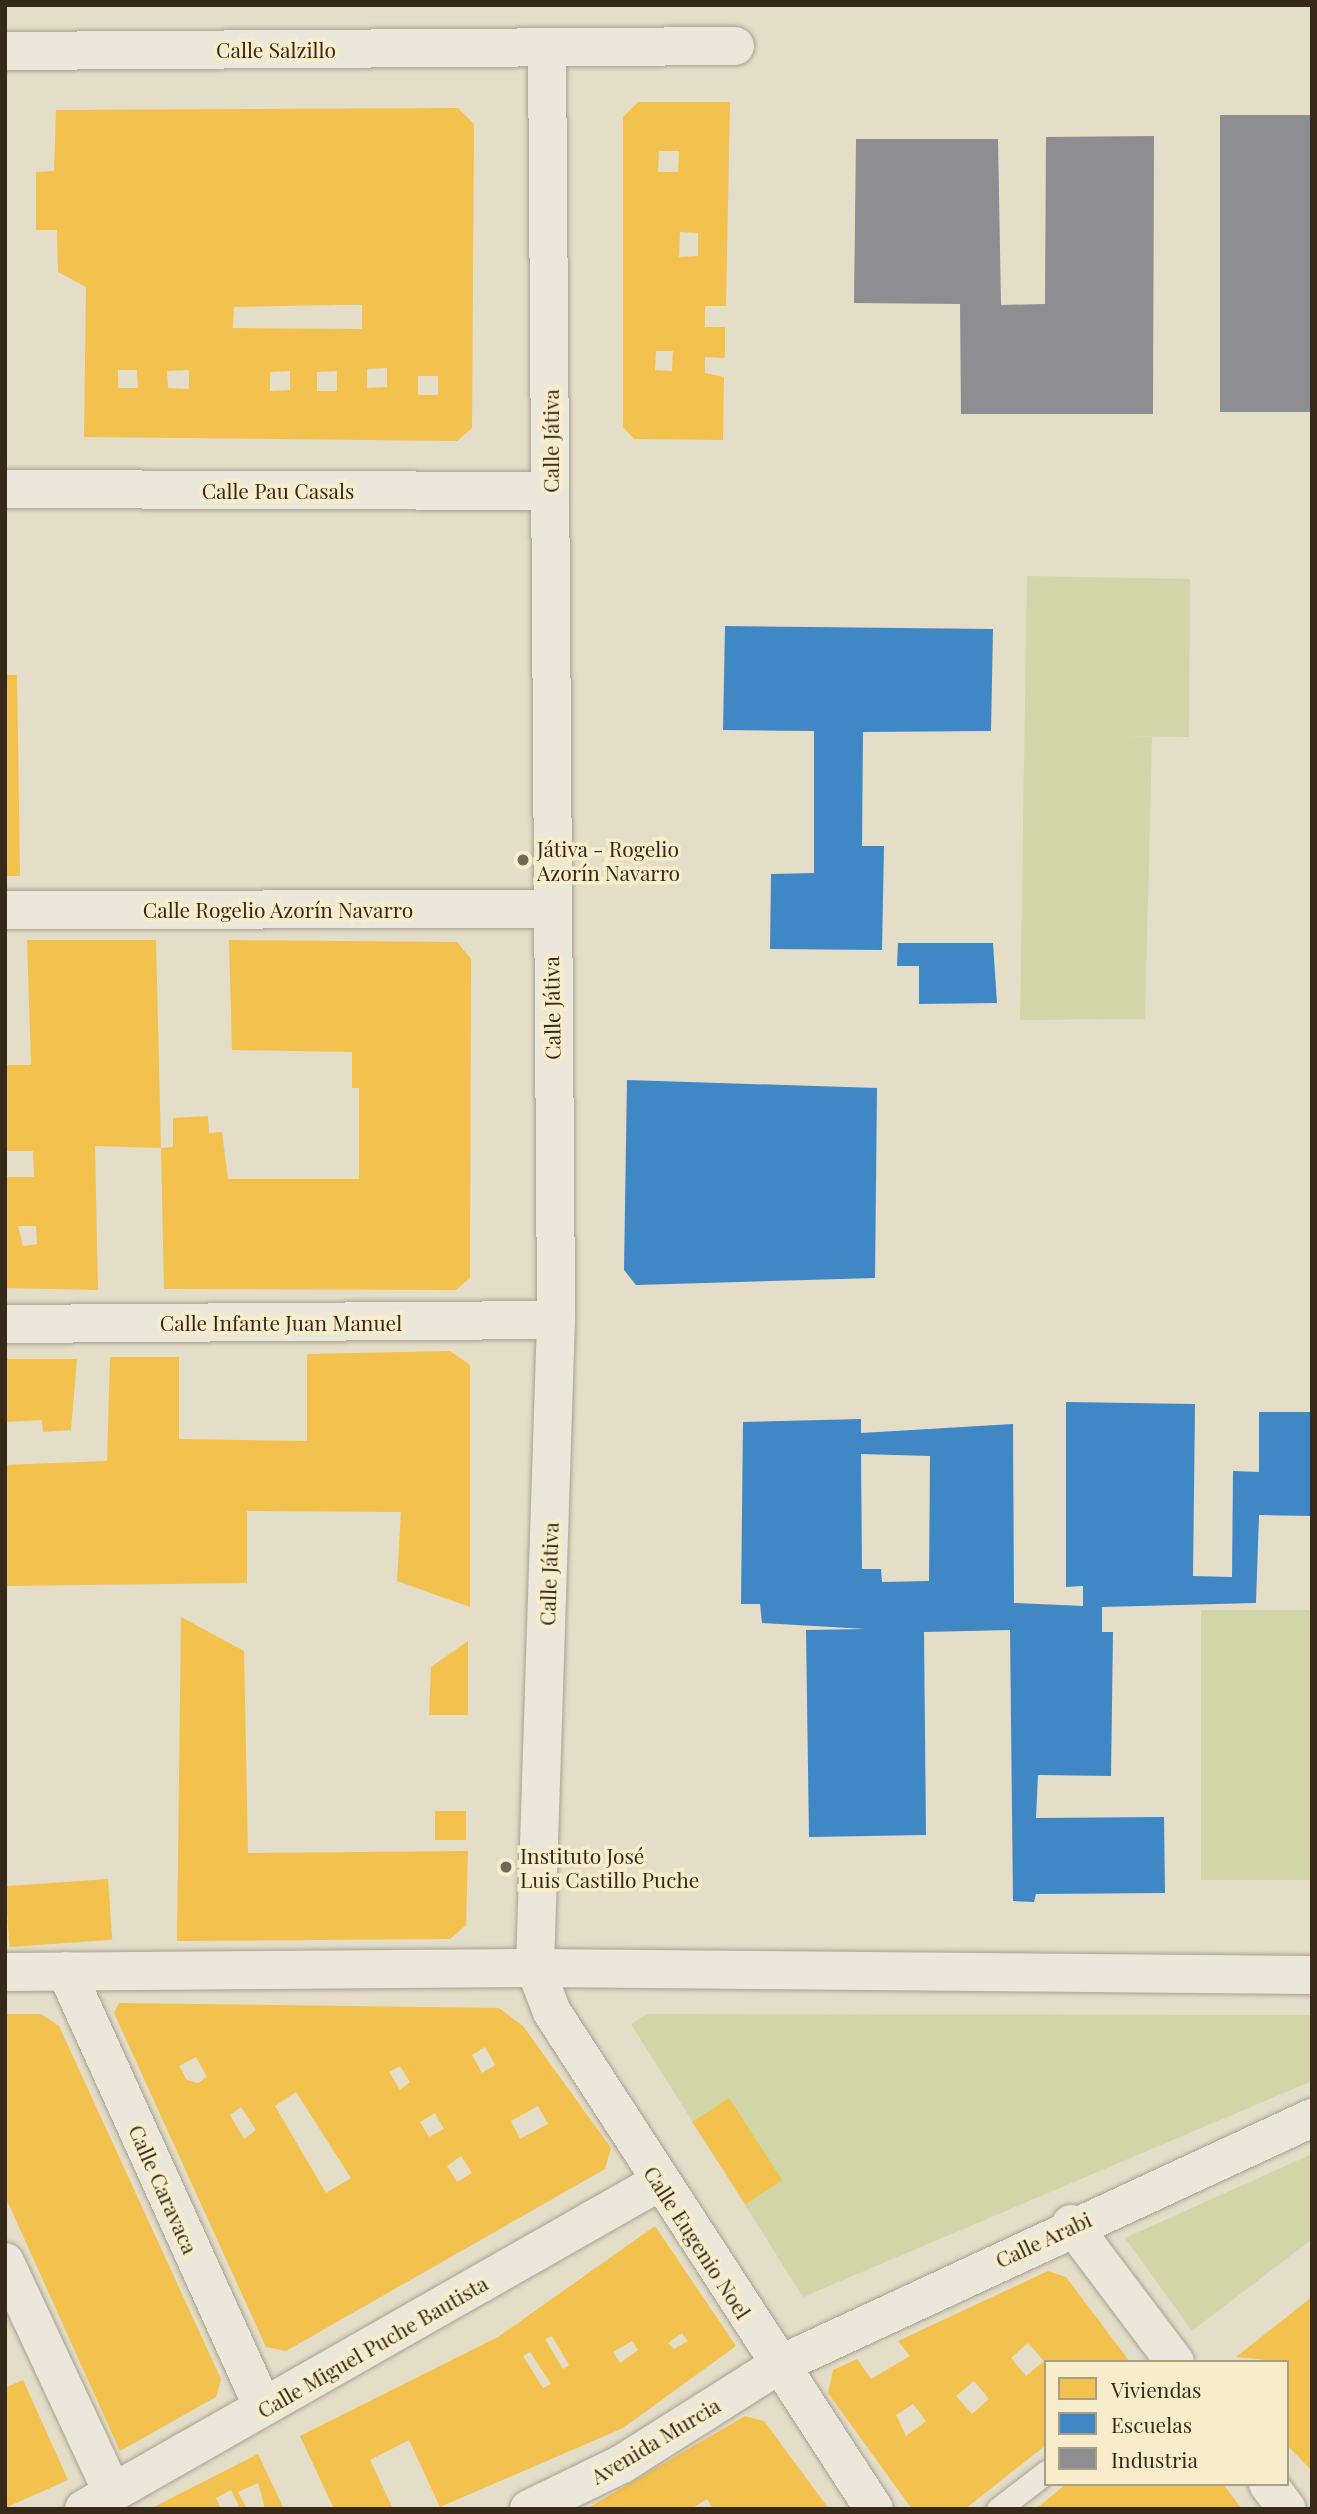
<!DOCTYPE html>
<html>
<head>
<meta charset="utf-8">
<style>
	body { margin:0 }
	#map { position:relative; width:1317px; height:2514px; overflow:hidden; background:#e4ddc7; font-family:"Playfair Display",serif }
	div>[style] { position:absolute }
	.green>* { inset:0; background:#d2d5a8; transform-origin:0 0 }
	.homes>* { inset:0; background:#f2c14e; transform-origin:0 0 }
	.schools>* { inset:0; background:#3f88c5 }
	.industry>* { inset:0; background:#8d8d92; transform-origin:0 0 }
	.roads { filter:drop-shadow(0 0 2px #a8a091) drop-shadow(0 0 2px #a8a091) }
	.service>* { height:23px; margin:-11.5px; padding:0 11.5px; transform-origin:11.5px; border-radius:11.5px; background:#ebe7da }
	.minor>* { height:38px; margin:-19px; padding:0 19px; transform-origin:19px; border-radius:19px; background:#ebe7da }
	.dots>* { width:19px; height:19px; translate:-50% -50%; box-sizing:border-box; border:4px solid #f7edcb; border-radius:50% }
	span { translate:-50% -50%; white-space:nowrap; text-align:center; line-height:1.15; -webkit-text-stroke:7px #f7edcb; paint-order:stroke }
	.street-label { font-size:21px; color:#36291a }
	.poi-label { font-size:21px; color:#36291a }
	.left { translate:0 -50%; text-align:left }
	.frame { position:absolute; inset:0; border:7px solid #36291a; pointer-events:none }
	.legend { position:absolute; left:1044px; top:2360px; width:245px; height:126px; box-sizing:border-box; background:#f7edcb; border:2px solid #aa9f84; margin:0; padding:9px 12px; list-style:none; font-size:21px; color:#36291a }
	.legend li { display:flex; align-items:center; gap:14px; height:35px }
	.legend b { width:35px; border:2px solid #aa9f84 }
</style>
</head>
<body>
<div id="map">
	<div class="green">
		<div style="clip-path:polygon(1027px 576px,1190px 579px,1189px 737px,1124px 736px,1152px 737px,1145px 1019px,1020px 1020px)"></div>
		<div style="left:1312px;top:1610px;width:270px;height:111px;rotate:90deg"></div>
		<div style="clip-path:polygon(647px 2014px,1312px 2015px,1312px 2081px,803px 2297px,631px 2024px)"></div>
		<div style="clip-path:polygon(1312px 2154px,1312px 2239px,1192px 2331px,1125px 2238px)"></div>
	</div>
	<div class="homes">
		<div style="clip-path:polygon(evenodd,638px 102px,730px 102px,726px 306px,705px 306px,705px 327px,725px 327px,725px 358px,705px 357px,705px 373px,724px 377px,723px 440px,634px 439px,623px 427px,623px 117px,638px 102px,659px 151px,679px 151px,678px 172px,658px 172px,659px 151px,638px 102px,680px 232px,698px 233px,698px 256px,679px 257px,680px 232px,638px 102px,656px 351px,673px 351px,672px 371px,655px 370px,656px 351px)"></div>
		<div style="clip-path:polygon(evenodd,458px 108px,474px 124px,472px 428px,457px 441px,84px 437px,86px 287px,58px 272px,57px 230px,36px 230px,36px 172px,54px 171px,56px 110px,458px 108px,334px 305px,362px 305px,362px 329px,233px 328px,234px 307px,334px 305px,458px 108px,387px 368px,387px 387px,367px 388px,367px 369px,387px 368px,458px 108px,118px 370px,137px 370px,138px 388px,118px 388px,118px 370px,458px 108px,189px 370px,189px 389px,168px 388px,167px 371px,189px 370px,458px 108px,290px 371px,290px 390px,270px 391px,270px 372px,290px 371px,458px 108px,337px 371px,337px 391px,317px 391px,317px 372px,337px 371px,458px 108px,418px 376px,438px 376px,438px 395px,418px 395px,418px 376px)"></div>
		<div style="clip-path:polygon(5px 675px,17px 675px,20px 876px,5px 876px)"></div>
		<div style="clip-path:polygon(evenodd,27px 940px,156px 940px,161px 1148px,173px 1147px,173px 1118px,208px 1116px,209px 1133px,222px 1132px,228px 1179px,359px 1179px,359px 1088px,352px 1088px,352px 1052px,232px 1050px,229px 940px,457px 942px,471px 959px,470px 1278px,456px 1290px,164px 1289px,161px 1148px,95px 1146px,98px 1290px,5px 1288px,5px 1177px,34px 1177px,33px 1151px,5px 1151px,5px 1065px,31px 1065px,27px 940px,18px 1226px,36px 1226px,37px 1244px,23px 1246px,18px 1226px)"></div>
		<div style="clip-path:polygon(450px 1351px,470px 1365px,470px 1607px,397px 1581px,401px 1512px,247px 1511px,247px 1583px,5px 1586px,5px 1465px,107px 1461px,110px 1357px,179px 1357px,179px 1439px,307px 1441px,307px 1354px)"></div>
		<div style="clip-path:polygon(5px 1359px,77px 1359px,71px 1430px,43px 1432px,42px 1420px,5px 1422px)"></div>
		<div style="clip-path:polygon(181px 1617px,244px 1651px,248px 1853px,468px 1851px,466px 1925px,450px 1939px,177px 1941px)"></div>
		<div style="clip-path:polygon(468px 1641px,468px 1715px,429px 1715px,431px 1667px)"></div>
		<div style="left:466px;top:1811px;width:29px;height:31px;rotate:90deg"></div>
		<div style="left:108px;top:1879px;width:61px;height:103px;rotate:86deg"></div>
		<div style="clip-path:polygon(evenodd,119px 2003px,499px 2008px,523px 2026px,611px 2148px,605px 2169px,286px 2351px,266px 2347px,114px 2013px,119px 2003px,485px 2047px,495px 2065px,482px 2073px,472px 2055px,485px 2047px,119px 2003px,196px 2057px,207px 2077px,198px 2083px,187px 2080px,179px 2066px,196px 2057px,119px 2003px,400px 2066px,410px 2082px,400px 2090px,389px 2072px,400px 2066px,119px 2003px,296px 2092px,351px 2178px,326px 2193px,275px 2106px,296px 2092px,119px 2003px,538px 2106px,548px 2124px,520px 2139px,511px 2121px,538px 2106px,119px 2003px,241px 2107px,256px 2130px,244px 2139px,230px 2115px,241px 2107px,119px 2003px,435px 2113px,444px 2129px,429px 2137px,420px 2122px,435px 2113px,119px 2003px,461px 2156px,472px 2173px,457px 2182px,447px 2166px,461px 2156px)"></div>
		<div style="clip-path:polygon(5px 2014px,41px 2014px,59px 2026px,221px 2379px,216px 2397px,120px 2451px,5px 2196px)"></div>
		<div style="left:729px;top:2098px;width:98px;height:44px;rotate:57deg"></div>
		<div style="clip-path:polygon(evenodd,655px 2226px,736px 2346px,623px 2428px,440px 2507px,409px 2440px,370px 2460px,393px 2509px,334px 2509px,300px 2436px,498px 2337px,655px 2226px,682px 2333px,688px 2341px,674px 2349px,668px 2343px,682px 2333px,655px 2226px,552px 2336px,569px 2365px,563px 2369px,545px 2339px,552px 2336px,655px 2226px,632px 2341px,638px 2350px,620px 2363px,613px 2352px,632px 2341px,655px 2226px,530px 2352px,551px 2384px,543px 2388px,523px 2356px,530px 2352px)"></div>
		<div style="clip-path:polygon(evenodd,1048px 2271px,1066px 2277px,1130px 2362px,1046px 2362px,1046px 2445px,965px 2509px,912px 2509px,828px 2393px,833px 2370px,857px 2359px,871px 2379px,910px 2356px,898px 2341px,1048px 2271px,1028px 2343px,1044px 2361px,1026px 2376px,1011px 2358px,1028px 2343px,1048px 2271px,974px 2381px,989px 2399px,972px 2414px,956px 2396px,974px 2381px,1048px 2271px,913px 2404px,926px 2421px,906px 2436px,896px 2415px,913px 2404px)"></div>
		<div style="clip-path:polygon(1312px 2297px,1312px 2471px,1287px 2445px,1287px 2362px,1236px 2357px)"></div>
		<div style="clip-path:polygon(23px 2380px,68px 2480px,5px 2508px,5px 2388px)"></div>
		<div style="clip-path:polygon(745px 2416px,764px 2421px,829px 2509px,713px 2509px,707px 2499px,691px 2509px,586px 2509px)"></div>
		<div style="clip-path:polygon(258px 2454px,284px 2509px,265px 2509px,258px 2483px,238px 2492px,247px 2509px,234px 2509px,239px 2506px,231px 2490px,216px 2498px,221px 2509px,150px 2509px)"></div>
		<div style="clip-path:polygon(1223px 2484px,1242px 2509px,1036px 2509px,1066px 2484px)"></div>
	</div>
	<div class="schools">
		<div style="clip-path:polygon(725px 626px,993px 629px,991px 731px,863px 732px,862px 846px,884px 846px,882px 950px,770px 949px,771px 874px,814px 873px,814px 731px,723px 730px)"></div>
		<div style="clip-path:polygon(898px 943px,993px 943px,997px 1003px,919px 1004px,919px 966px,897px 966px)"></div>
		<div style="clip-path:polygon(627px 1080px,877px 1088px,875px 1278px,636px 1285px,624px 1270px)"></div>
		<div style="clip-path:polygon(evenodd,1066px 1402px,1195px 1404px,1193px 1576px,1232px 1577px,1233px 1471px,1259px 1472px,1259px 1412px,1312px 1412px,1312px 1516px,1259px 1515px,1256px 1603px,1102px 1607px,1102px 1632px,1113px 1632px,1111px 1776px,1038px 1775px,1036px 1818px,1164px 1817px,1165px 1893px,1036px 1894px,1034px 1902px,1013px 1901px,1010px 1630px,924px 1632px,926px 1835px,809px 1837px,806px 1630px,866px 1629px,762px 1623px,760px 1604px,741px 1604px,743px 1422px,861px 1419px,861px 1433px,1013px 1424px,1014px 1603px,1083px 1606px,1083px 1586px,1066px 1587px,1066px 1402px,861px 1454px,930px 1456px,929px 1581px,882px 1582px,881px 1569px,862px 1569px,861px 1454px)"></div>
	</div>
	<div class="industry">
		<div style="left:1312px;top:115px;width:297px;height:92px;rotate:90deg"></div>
		<div style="clip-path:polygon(1154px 136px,1153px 414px,961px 414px,960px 304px,854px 303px,856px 139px,998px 139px,1001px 305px,1045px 304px,1046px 137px)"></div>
	</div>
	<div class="roads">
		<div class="service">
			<div style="left:998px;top:2509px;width:61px;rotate:-37.6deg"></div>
		</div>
		<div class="minor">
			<div style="left:547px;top:47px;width:1273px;rotate:89.59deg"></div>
			<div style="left:556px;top:1320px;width:648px;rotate:91.86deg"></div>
			<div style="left:535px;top:1968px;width:47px;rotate:68.9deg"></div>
			<div style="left:552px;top:2012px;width:592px;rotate:57.06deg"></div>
			<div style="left:5px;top:51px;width:730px;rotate:-0.39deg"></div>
			<div style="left:5px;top:489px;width:545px;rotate:0.21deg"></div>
			<div style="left:5px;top:910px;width:545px;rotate:-0.11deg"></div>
			<div style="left:5px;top:1324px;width:551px;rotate:-0.42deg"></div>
			<div style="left:66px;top:1971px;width:478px;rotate:65.7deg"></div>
			<div style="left:5px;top:1972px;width:530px;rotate:-0.43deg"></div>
			<div style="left:535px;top:1968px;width:777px;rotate:0.52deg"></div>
			<div style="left:1071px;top:2224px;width:173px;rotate:53deg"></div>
			<div style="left:5px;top:2262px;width:256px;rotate:65deg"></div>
			<div style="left:1268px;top:2484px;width:31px;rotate:53deg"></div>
			<div style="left:84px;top:2509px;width:661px;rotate:-29.63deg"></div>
			<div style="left:529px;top:2509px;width:103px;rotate:-25.8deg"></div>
			<div style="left:622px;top:2464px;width:183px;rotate:-32.3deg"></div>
			<div style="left:777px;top:2366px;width:590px;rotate:-24.87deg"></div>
		</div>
	</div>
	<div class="dots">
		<div style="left:523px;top:860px;background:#736857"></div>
		<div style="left:506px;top:1867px;background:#736857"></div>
	</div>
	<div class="street-label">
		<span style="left:276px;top:49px">Calle Salzillo</span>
		<span style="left:550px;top:441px;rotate:-90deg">Calle Játiva</span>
		<span style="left:278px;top:490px">Calle Pau Casals</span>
		<span style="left:278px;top:909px">Calle Rogelio Azorín Navarro</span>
		<span style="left:551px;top:1008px;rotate:-91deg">Calle Játiva</span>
		<span style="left:281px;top:1322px">Calle Infante Juan Manuel</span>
		<span style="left:548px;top:1574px;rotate:-88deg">Calle Játiva</span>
		<span style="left:164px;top:2189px;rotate:66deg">Calle Caravaca</span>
		<span style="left:1043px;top:2239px;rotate:-25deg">Calle Arabi</span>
		<span style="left:698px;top:2242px;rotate:57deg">Calle Eugenio Noel</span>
		<span style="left:372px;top:2346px;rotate:-30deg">Calle Miguel Puche Bautista</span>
		<span style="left:655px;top:2440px;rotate:-31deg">Avenida Murcia</span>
	</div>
	<div class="poi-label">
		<span class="left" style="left:537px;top:860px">Játiva - Rogelio<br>Azorín Navarro</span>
		<span class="left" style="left:520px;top:1867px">Instituto José<br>Luis Castillo Puche</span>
	</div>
	<div class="frame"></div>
	<ul class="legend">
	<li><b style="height:19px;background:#f2c14e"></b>Viviendas</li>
	<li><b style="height:19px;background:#3f88c5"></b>Escuelas</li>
	<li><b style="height:19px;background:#8d8d92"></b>Industria</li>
	</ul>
</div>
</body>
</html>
